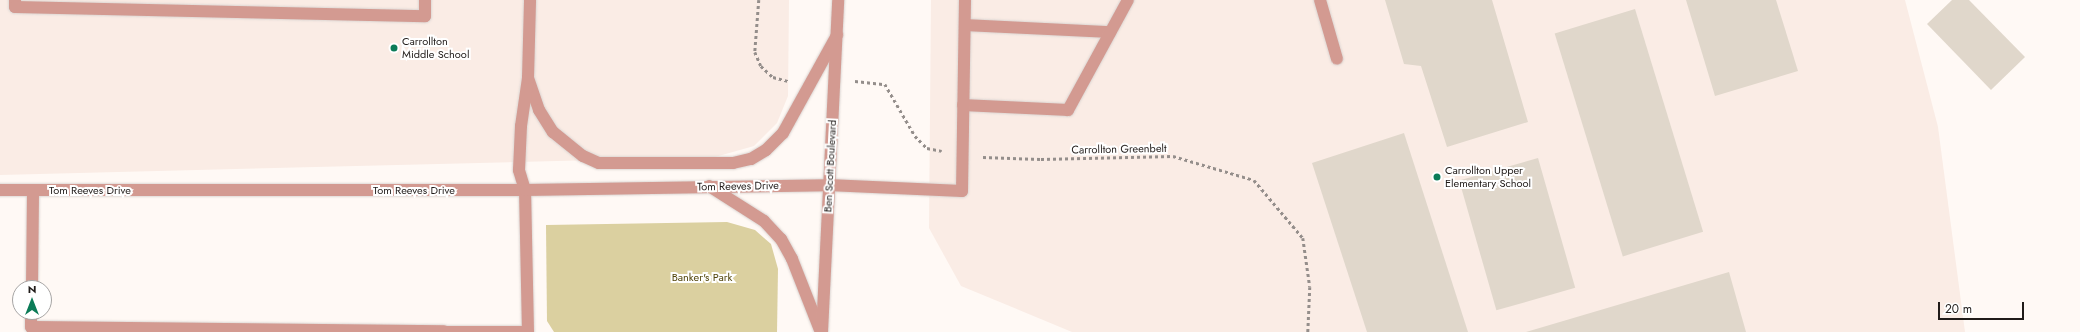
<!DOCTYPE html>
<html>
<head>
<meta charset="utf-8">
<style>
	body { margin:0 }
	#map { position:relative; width:2080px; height:332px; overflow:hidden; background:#fff9f5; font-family:Jost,sans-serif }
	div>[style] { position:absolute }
	.built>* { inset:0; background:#faece5 }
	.green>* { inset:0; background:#dbd0a0 }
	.building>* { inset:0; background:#e0d7cb; transform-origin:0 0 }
	.path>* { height:2.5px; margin-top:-1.25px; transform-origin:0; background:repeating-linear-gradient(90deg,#948e8b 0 3px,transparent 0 6px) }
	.roads { filter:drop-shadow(0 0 1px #dbd5d2) drop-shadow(0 0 1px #dbd5d2) }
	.lane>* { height:12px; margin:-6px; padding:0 6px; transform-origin:6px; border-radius:6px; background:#d39a91 }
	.street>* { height:12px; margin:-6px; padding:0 6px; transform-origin:6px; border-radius:6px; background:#d39a91 }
	.dots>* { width:11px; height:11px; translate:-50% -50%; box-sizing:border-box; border:2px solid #fff; border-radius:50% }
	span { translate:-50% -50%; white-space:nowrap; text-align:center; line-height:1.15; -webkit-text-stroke:4px #fff; paint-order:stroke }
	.poi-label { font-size:11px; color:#201b19 }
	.left { translate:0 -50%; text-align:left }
	.street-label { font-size:11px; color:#201b19 }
	.park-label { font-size:11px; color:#53460d }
	.north { position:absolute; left:12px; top:280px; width:40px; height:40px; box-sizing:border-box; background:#fff; border:1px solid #a6a4a3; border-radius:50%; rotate:0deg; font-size:11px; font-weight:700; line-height:16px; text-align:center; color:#201b19 }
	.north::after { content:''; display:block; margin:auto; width:14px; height:18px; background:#0b7b57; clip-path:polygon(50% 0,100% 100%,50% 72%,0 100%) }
	.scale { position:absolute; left:1938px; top:302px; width:86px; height:18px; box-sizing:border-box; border:2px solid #201b19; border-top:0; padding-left:5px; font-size:12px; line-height:14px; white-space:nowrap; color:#201b19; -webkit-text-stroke:3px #fff; paint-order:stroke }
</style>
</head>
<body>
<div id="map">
	<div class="built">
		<div style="clip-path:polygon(0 0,789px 0,788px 96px,777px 123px,754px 146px,715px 157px,0 175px)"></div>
		<div style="clip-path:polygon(931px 0,1905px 0,1938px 127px,1965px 332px,1072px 332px,961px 286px,929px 228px)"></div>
	</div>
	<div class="green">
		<div style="clip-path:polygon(727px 222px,755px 230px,771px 244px,778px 269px,777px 332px,554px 332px,547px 321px,546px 225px)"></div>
	</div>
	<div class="building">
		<div style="clip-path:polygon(1385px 0,1492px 0,1528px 122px,1447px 147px,1421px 66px,1404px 64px)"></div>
		<div style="clip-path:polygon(1686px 0,1776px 0,1798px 71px,1715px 96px)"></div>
		<div style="clip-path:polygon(1952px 0,1969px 0,2025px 57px,1991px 90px,1927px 24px)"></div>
		<div style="left:1635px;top:9px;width:233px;height:84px;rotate:73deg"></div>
		<div style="clip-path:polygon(1404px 133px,1468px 332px,1367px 332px,1312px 163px)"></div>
		<div style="left:1538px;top:158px;width:135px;height:82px;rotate:74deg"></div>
		<div style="clip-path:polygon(1729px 272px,1746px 332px,1526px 332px)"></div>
	</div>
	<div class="path">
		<div style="left:759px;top:0;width:52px;rotate:94.4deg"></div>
		<div style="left:755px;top:52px;width:15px;rotate:67deg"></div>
		<div style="left:761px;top:66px;width:16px;rotate:43deg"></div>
		<div style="left:773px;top:77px;width:16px;rotate:15deg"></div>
		<div style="left:855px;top:81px;width:30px;rotate:6deg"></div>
		<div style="left:885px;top:84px;width:60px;rotate:60deg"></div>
		<div style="left:915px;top:136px;width:17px;rotate:45deg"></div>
		<div style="left:927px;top:148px;width:15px;rotate:11deg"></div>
		<div style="left:983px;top:157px;width:58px;rotate:2deg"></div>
		<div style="left:1041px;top:159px;width:132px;rotate:-1.3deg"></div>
		<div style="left:1173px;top:156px;width:84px;rotate:16.5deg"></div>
		<div style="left:1254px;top:180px;width:76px;rotate:49.8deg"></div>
		<div style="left:1303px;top:238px;width:49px;rotate:81.9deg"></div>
		<div style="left:1310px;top:287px;width:45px;rotate:92.5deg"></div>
	</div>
	<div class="roads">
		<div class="lane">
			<div style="left:15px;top:0;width:7px;rotate:90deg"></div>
			<div style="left:15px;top:7px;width:410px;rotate:1.3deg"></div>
			<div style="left:425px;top:16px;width:16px;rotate:-90deg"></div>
			<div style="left:1320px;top:0;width:61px;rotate:73.9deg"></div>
			<div style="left:965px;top:25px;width:145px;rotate:2.8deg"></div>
			<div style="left:528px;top:78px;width:34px;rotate:71deg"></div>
			<div style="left:539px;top:110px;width:26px;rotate:58deg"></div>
			<div style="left:553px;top:132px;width:38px;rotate:39deg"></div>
			<div style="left:583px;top:156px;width:17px;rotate:24deg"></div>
			<div style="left:599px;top:163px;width:134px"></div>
			<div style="left:733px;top:163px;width:18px;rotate:-13deg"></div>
			<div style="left:751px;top:159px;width:17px;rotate:-31deg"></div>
			<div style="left:766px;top:150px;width:24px;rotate:-45deg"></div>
			<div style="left:783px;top:133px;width:112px;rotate:-61.1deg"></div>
			<div style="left:963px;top:105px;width:105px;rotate:2.7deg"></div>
			<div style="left:1068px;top:110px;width:125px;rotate:-61.4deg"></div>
			<div style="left:828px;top:185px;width:134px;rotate:2.6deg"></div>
			<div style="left:962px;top:191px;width:191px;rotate:-89.1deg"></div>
			<div style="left:32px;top:288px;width:98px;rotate:-89.4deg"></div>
			<div style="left:31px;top:312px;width:15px;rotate:90deg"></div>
			<div style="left:31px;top:327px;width:413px;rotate:0.6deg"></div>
			<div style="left:444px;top:332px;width:84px"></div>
			<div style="left:528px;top:332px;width:142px;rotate:-91.2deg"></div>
			<div style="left:525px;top:190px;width:21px;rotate:-107deg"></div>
			<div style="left:519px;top:170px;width:44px;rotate:-87.4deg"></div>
			<div style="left:521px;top:126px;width:49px;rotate:-81.7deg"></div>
			<div style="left:528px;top:78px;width:78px;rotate:-88.5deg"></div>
		</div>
		<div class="street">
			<div style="left:709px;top:186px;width:65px;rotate:32.5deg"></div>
			<div style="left:764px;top:221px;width:25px;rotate:47deg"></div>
			<div style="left:781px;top:239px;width:23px;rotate:61deg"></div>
			<div style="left:792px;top:259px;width:76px;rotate:68.5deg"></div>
			<div style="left:0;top:190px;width:525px"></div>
			<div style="left:525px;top:190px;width:303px;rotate:-0.9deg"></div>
			<div style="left:822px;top:332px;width:332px;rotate:-87.2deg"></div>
		</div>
	</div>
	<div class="dots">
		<div style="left:394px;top:48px;background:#0b7b57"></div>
		<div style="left:1437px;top:177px;background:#0b7b57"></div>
	</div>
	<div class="poi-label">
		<span class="left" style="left:402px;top:48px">Carrollton<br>Middle School</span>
		<span class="left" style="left:1445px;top:177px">Carrollton Upper<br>Elementary School</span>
	</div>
	<div class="street-label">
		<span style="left:1119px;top:149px;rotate:-1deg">Carrollton Greenbelt</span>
		<span style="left:830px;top:166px;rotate:-87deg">Ben Scott Boulevard</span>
		<span style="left:738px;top:186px;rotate:-1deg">Tom Reeves Drive</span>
		<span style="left:90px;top:190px">Tom Reeves Drive</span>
		<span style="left:414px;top:190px">Tom Reeves Drive</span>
	</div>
	<div class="park-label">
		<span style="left:702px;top:277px">Banker's Park</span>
	</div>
	<div class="north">N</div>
	<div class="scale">20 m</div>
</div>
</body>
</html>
